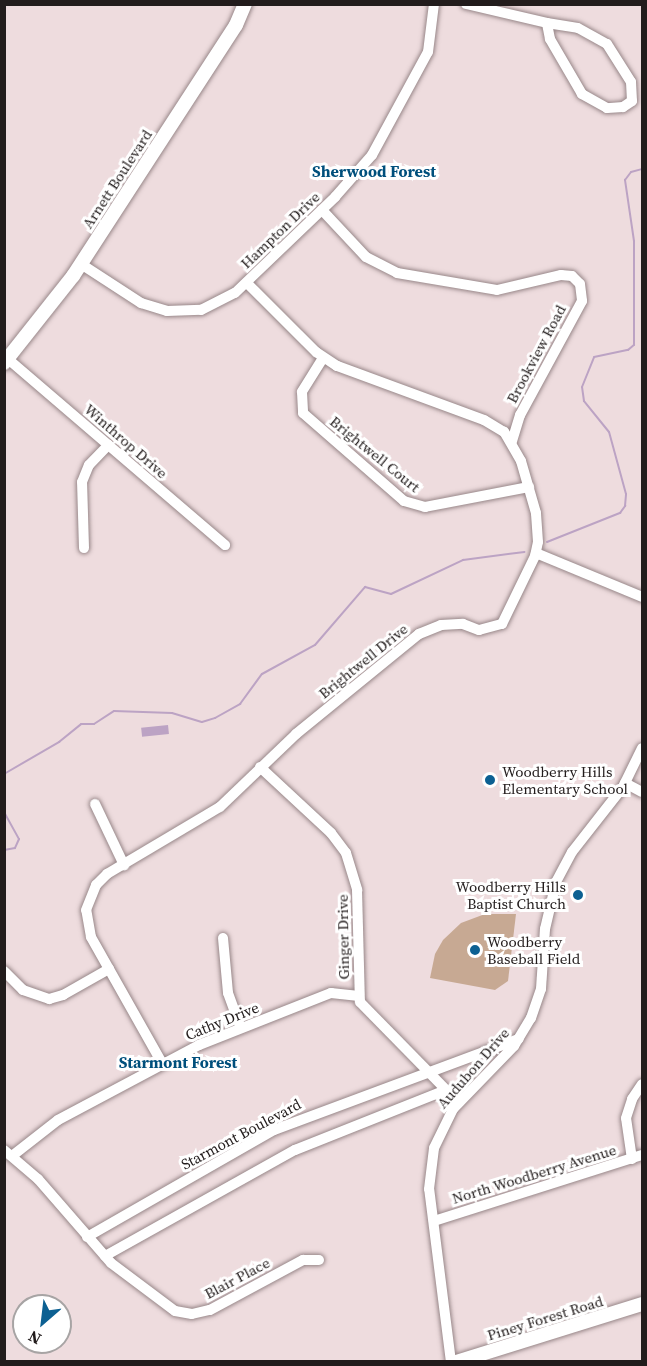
<!DOCTYPE html>
<html>
<head>
<meta charset="utf-8">
<style>
	body { margin:0 }
	#map { position:relative; width:647px; height:1366px; overflow:hidden; background:#eedcde; font-family:"Source Serif 4",serif }
	div>[style] { position:absolute }
	.green>* { inset:0; background:#c7a993 }
	.water>* { inset:0; background:#bca3c4; transform-origin:0 0 }
	.stream>* { height:2px; margin:-1px; padding:0 1px; transform-origin:1px; border-radius:1px; background:#bca3c4 }
	.roads { filter:drop-shadow(0 0 2px #988789) drop-shadow(0 0 2px #988789) }
	.minor>* { height:10px; margin:-5px; padding:0 5px; transform-origin:5px; border-radius:5px; background:#fff }
	.major>* { height:14px; margin:-7px; padding:0 7px; transform-origin:7px; border-radius:7px; background:#fff }
	.dots>* { width:16px; height:16px; translate:-50% -50%; box-sizing:border-box; border:3px solid #fff; border-radius:50% }
	span { translate:-50% -50%; white-space:nowrap; text-align:center; line-height:1.15; -webkit-text-stroke:6px #fff; paint-order:stroke }
	.street-label { font-size:15px; color:#221c1c }
	.poi-label { font-size:15px; color:#221c1c }
	.left { translate:0 -50%; text-align:left }
	.right { translate:-100% -50%; text-align:right }
	.neighbourhood-label { font-size:16px; color:#004f7c; font-weight:700 }
	.frame { position:absolute; inset:0; border:6px solid #221c1c; pointer-events:none }
	.north { position:absolute; left:12px; top:1294px; width:60px; height:60px; box-sizing:border-box; background:#fff; border:2px solid #a7a4a4; border-radius:50%; rotate:208deg; font-size:16px; font-weight:700; line-height:24px; text-align:center; color:#221c1c }
	.north::after { content:''; display:block; margin:auto; width:21px; height:27px; background:#0c6092; clip-path:polygon(50% 0,100% 100%,50% 72%,0 100%) }
</style>
</head>
<body>
<div id="map">
	<div class="green">
		<div style="clip-path:polygon(485px 914px,516px 914px,508px 981px,495px 990px,430px 978px,435px 954px,443px 940px,461px 923px)"></div>
	</div>
	<div class="water">
		<div style="left:168px;top:725px;width:9px;height:27px;rotate:84deg"></div>
	</div>
	<div class="stream">
		<div style="left:547px;top:542px;width:79px;rotate:-21.7deg"></div>
		<div style="left:620px;top:513px;width:9px;rotate:-54deg"></div>
		<div style="left:625px;top:506px;width:12px;rotate:-85deg"></div>
		<div style="left:626px;top:494px;width:64px;rotate:-105.3deg"></div>
		<div style="left:609px;top:432px;width:40px;rotate:-129deg"></div>
		<div style="left:584px;top:401px;width:14px;rotate:-98deg"></div>
		<div style="left:582px;top:387px;width:32px;rotate:-68deg"></div>
		<div style="left:594px;top:357px;width:35px;rotate:-12deg"></div>
		<div style="left:628px;top:350px;width:8px;rotate:-40deg"></div>
		<div style="left:634px;top:345px;width:104px;rotate:-90deg"></div>
		<div style="left:634px;top:241px;width:62px;rotate:-98.4deg"></div>
		<div style="left:625px;top:180px;width:10px;rotate:-53deg"></div>
		<div style="left:631px;top:172px;width:11px;rotate:-15deg"></div>
		<div style="left:4px;top:774px;width:64px;rotate:-30.2deg"></div>
		<div style="left:59px;top:742px;width:28px;rotate:-39deg"></div>
		<div style="left:81px;top:724px;width:13px"></div>
		<div style="left:94px;top:724px;width:24px;rotate:-33deg"></div>
		<div style="left:114px;top:711px;width:58px;rotate:2deg"></div>
		<div style="left:172px;top:713px;width:31px;rotate:17deg"></div>
		<div style="left:202px;top:722px;width:14px;rotate:-17deg"></div>
		<div style="left:215px;top:718px;width:29px;rotate:-29deg"></div>
		<div style="left:240px;top:704px;width:37px;rotate:-54deg"></div>
		<div style="left:262px;top:674px;width:60px;rotate:-28.7deg"></div>
		<div style="left:315px;top:645px;width:77px;rotate:-49.2deg"></div>
		<div style="left:365px;top:587px;width:27px;rotate:15deg"></div>
		<div style="left:391px;top:594px;width:80px;rotate:-25.3deg"></div>
		<div style="left:463px;top:560px;width:62px;rotate:-7.5deg"></div>
		<div style="left:4px;top:812px;width:31px;rotate:61deg"></div>
		<div style="left:19px;top:839px;width:10px;rotate:114deg"></div>
		<div style="left:15px;top:848px;width:11px;rotate:170deg"></div>
	</div>
	<div class="roads">
		<div class="minor">
			<div style="left:466px;top:4px;width:83px;rotate:13.2deg"></div>
			<div style="left:547px;top:23px;width:31px;rotate:9deg"></div>
			<div style="left:578px;top:28px;width:33px;rotate:29deg"></div>
			<div style="left:607px;top:44px;width:45px;rotate:57.7deg"></div>
			<div style="left:631px;top:82px;width:19px;rotate:87deg"></div>
			<div style="left:632px;top:101px;width:11px;rotate:146deg"></div>
			<div style="left:623px;top:107px;width:16px;rotate:176deg"></div>
			<div style="left:607px;top:108px;width:29px;rotate:-151deg"></div>
			<div style="left:582px;top:94px;width:64px;rotate:-120.2deg"></div>
			<div style="left:550px;top:39px;width:16px;rotate:-101deg"></div>
			<div style="left:322px;top:210px;width:64px;rotate:46.9deg"></div>
			<div style="left:366px;top:257px;width:35px;rotate:27deg"></div>
			<div style="left:397px;top:273px;width:101px;rotate:9.6deg"></div>
			<div style="left:497px;top:290px;width:66px;rotate:-13.2deg"></div>
			<div style="left:561px;top:275px;width:11px;rotate:5deg"></div>
			<div style="left:572px;top:276px;width:11px;rotate:45deg"></div>
			<div style="left:580px;top:284px;width:17px;rotate:83deg"></div>
			<div style="left:582px;top:301px;width:130px;rotate:118.5deg"></div>
			<div style="left:520px;top:415px;width:28px;rotate:107deg"></div>
			<div style="left:81px;top:264px;width:72px;rotate:33deg"></div>
			<div style="left:141px;top:303px;width:27px;rotate:17deg"></div>
			<div style="left:167px;top:311px;width:34px;rotate:-2deg"></div>
			<div style="left:201px;top:310px;width:38px;rotate:-27deg"></div>
			<div style="left:235px;top:293px;width:139px;rotate:-43.8deg"></div>
			<div style="left:335px;top:197px;width:56px;rotate:-48.6deg"></div>
			<div style="left:372px;top:155px;width:117px;rotate:-61.5deg"></div>
			<div style="left:428px;top:52px;width:48px;rotate:-82.9deg"></div>
			<div style="left:323px;top:358px;width:40px;rotate:122deg"></div>
			<div style="left:302px;top:392px;width:21px;rotate:87deg"></div>
			<div style="left:303px;top:413px;width:134px;rotate:41.1deg"></div>
			<div style="left:404px;top:501px;width:22px;rotate:16deg"></div>
			<div style="left:425px;top:507px;width:106px;rotate:-10.9deg"></div>
			<div style="left:8px;top:359px;width:286px;rotate:40.6deg"></div>
			<div style="left:84px;top:548px;width:66px;rotate:-91.7deg"></div>
			<div style="left:82px;top:482px;width:18px;rotate:-68deg"></div>
			<div style="left:89px;top:465px;width:28px;rotate:-46deg"></div>
			<div style="left:536px;top:553px;width:115px;rotate:22.5deg"></div>
			<div style="left:260px;top:767px;width:97px;rotate:42.9deg"></div>
			<div style="left:331px;top:833px;width:25px;rotate:53deg"></div>
			<div style="left:346px;top:853px;width:39px;rotate:73deg"></div>
			<div style="left:357px;top:890px;width:112px;rotate:88.5deg"></div>
			<div style="left:360px;top:1002px;width:141px;rotate:45.6deg"></div>
			<div style="left:625px;top:783px;width:19px;rotate:28deg"></div>
			<div style="left:95px;top:804px;width:68px;rotate:64.6deg"></div>
			<div style="left:223px;top:938px;width:55px;rotate:84.8deg"></div>
			<div style="left:228px;top:993px;width:37px;rotate:70deg"></div>
			<div style="left:4px;top:971px;width:27px;rotate:45deg"></div>
			<div style="left:23px;top:990px;width:28px;rotate:19deg"></div>
			<div style="left:49px;top:999px;width:15px;rotate:-16deg"></div>
			<div style="left:63px;top:995px;width:53px;rotate:-29.5deg"></div>
			<div style="left:162px;top:1063px;width:145px;rotate:-119.4deg"></div>
			<div style="left:91px;top:937px;width:27px;rotate:-100deg"></div>
			<div style="left:86px;top:910px;width:27px;rotate:-68deg"></div>
			<div style="left:96px;top:885px;width:16px;rotate:-45deg"></div>
			<div style="left:107px;top:874px;width:131px;rotate:-30.7deg"></div>
			<div style="left:220px;top:807px;width:105px;rotate:-43.8deg"></div>
			<div style="left:296px;top:734px;width:159px;rotate:-39.1deg"></div>
			<div style="left:419px;top:634px;width:24px;rotate:-22deg"></div>
			<div style="left:441px;top:625px;width:22px;rotate:-3deg"></div>
			<div style="left:463px;top:624px;width:17px;rotate:21deg"></div>
			<div style="left:479px;top:630px;width:24px;rotate:-15deg"></div>
			<div style="left:502px;top:624px;width:76px;rotate:-64.1deg"></div>
			<div style="left:535px;top:556px;width:14px;rotate:-78deg"></div>
			<div style="left:538px;top:542px;width:29px;rotate:-94deg"></div>
			<div style="left:536px;top:513px;width:54px;rotate:-106.1deg"></div>
			<div style="left:521px;top:461px;width:34px;rotate:-120deg"></div>
			<div style="left:504px;top:432px;width:23px;rotate:-149deg"></div>
			<div style="left:484px;top:420px;width:157px;rotate:-159.8deg"></div>
			<div style="left:337px;top:366px;width:25px;rotate:-146deg"></div>
			<div style="left:316px;top:352px;width:98px;rotate:-135deg"></div>
			<div style="left:4px;top:1150px;width:45px;rotate:40.5deg"></div>
			<div style="left:38px;top:1179px;width:111px;rotate:49deg"></div>
			<div style="left:111px;top:1263px;width:80px;rotate:36.9deg"></div>
			<div style="left:175px;top:1311px;width:17px;rotate:10deg"></div>
			<div style="left:192px;top:1314px;width:18px;rotate:-13deg"></div>
			<div style="left:210px;top:1310px;width:106px;rotate:-28.3deg"></div>
			<div style="left:303px;top:1260px;width:16px"></div>
			<div style="left:12px;top:1156px;width:58px;rotate:-38deg"></div>
			<div style="left:58px;top:1120px;width:160px;rotate:-28deg"></div>
			<div style="left:199px;top:1045px;width:142px;rotate:-21.5deg"></div>
			<div style="left:331px;top:993px;width:28px;rotate:6deg"></div>
			<div style="left:632px;top:1159px;width:41px;rotate:-98.3deg"></div>
			<div style="left:626px;top:1118px;width:20px;rotate:-72deg"></div>
			<div style="left:632px;top:1099px;width:18px;rotate:-56deg"></div>
			<div style="left:434px;top:1221px;width:218px;rotate:-17.6deg"></div>
			<div style="left:87px;top:1237px;width:215px;rotate:-29.8deg"></div>
			<div style="left:274px;top:1130px;width:261px;rotate:-20.4deg"></div>
			<div style="left:105px;top:1256px;width:218px;rotate:-29.2deg"></div>
			<div style="left:295px;top:1150px;width:162px;rotate:-21.7deg"></div>
			<div style="left:451px;top:1362px;width:174px;rotate:-97.2deg"></div>
			<div style="left:429px;top:1189px;width:41px;rotate:-83deg"></div>
			<div style="left:434px;top:1148px;width:43px;rotate:-64deg"></div>
			<div style="left:453px;top:1109px;width:88px;rotate:-45.9deg"></div>
			<div style="left:514px;top:1046px;width:33px;rotate:-59deg"></div>
			<div style="left:531px;top:1018px;width:31px;rotate:-71deg"></div>
			<div style="left:541px;top:989px;width:60px;rotate:-86.2deg"></div>
			<div style="left:545px;top:929px;width:48px;rotate:-76.8deg"></div>
			<div style="left:556px;top:882px;width:34px;rotate:-62deg"></div>
			<div style="left:572px;top:852px;width:83px;rotate:-51.9deg"></div>
			<div style="left:623px;top:787px;width:43px;rotate:-64deg"></div>
		</div>
		<div class="major">
			<div style="left:4px;top:363px;width:111px;rotate:-51.6deg"></div>
			<div style="left:73px;top:276px;width:299px;rotate:-57deg"></div>
			<div style="left:236px;top:25px;width:23px;rotate:-67deg"></div>
			<div style="left:456px;top:1362px;width:195px;rotate:-17.3deg"></div>
		</div>
	</div>
	<div class="dots">
		<div style="left:490px;top:780px;background:#0c6092"></div>
		<div style="left:578px;top:895px;background:#0c6092"></div>
		<div style="left:475px;top:950px;background:#0c6092"></div>
	</div>
	<div class="street-label">
		<span style="left:117px;top:179px;rotate:-57deg">Arnett Boulevard</span>
		<span style="left:280px;top:230px;rotate:-44deg">Hampton Drive</span>
		<span style="left:536px;top:354px;rotate:-62deg">Brookview Road</span>
		<span style="left:126px;top:441px;rotate:41deg">Winthrop Drive</span>
		<span style="left:375px;top:454px;rotate:39deg">Brightwell Court</span>
		<span style="left:363px;top:661px;rotate:-39deg">Brightwell Drive</span>
		<span style="left:343px;top:937px;rotate:-91deg">Ginger Drive</span>
		<span style="left:222px;top:1021px;rotate:-22deg">Cathy Drive</span>
		<span style="left:473px;top:1068px;rotate:-49deg">Audubon Drive</span>
		<span style="left:241px;top:1134px;rotate:-28deg">Starmont Boulevard</span>
		<span style="left:534px;top:1174px;rotate:-17deg">North Woodberry Avenue</span>
		<span style="left:237px;top:1278px;rotate:-28deg">Blair Place</span>
		<span style="left:545px;top:1318px;rotate:-17deg">Piney Forest Road</span>
	</div>
	<div class="poi-label">
		<span class="left" style="left:502px;top:780px">Woodberry Hills<br>Elementary School</span>
		<span class="right" style="left:566px;top:895px">Woodberry Hills<br>Baptist Church</span>
		<span class="left" style="left:487px;top:950px">Woodberry<br>Baseball Field</span>
	</div>
	<div class="neighbourhood-label">
		<span style="left:374px;top:171px">Sherwood Forest</span>
		<span style="left:178px;top:1062px">Starmont Forest</span>
	</div>
	<div class="frame"></div>
	<div class="north">N</div>
</div>
</body>
</html>
